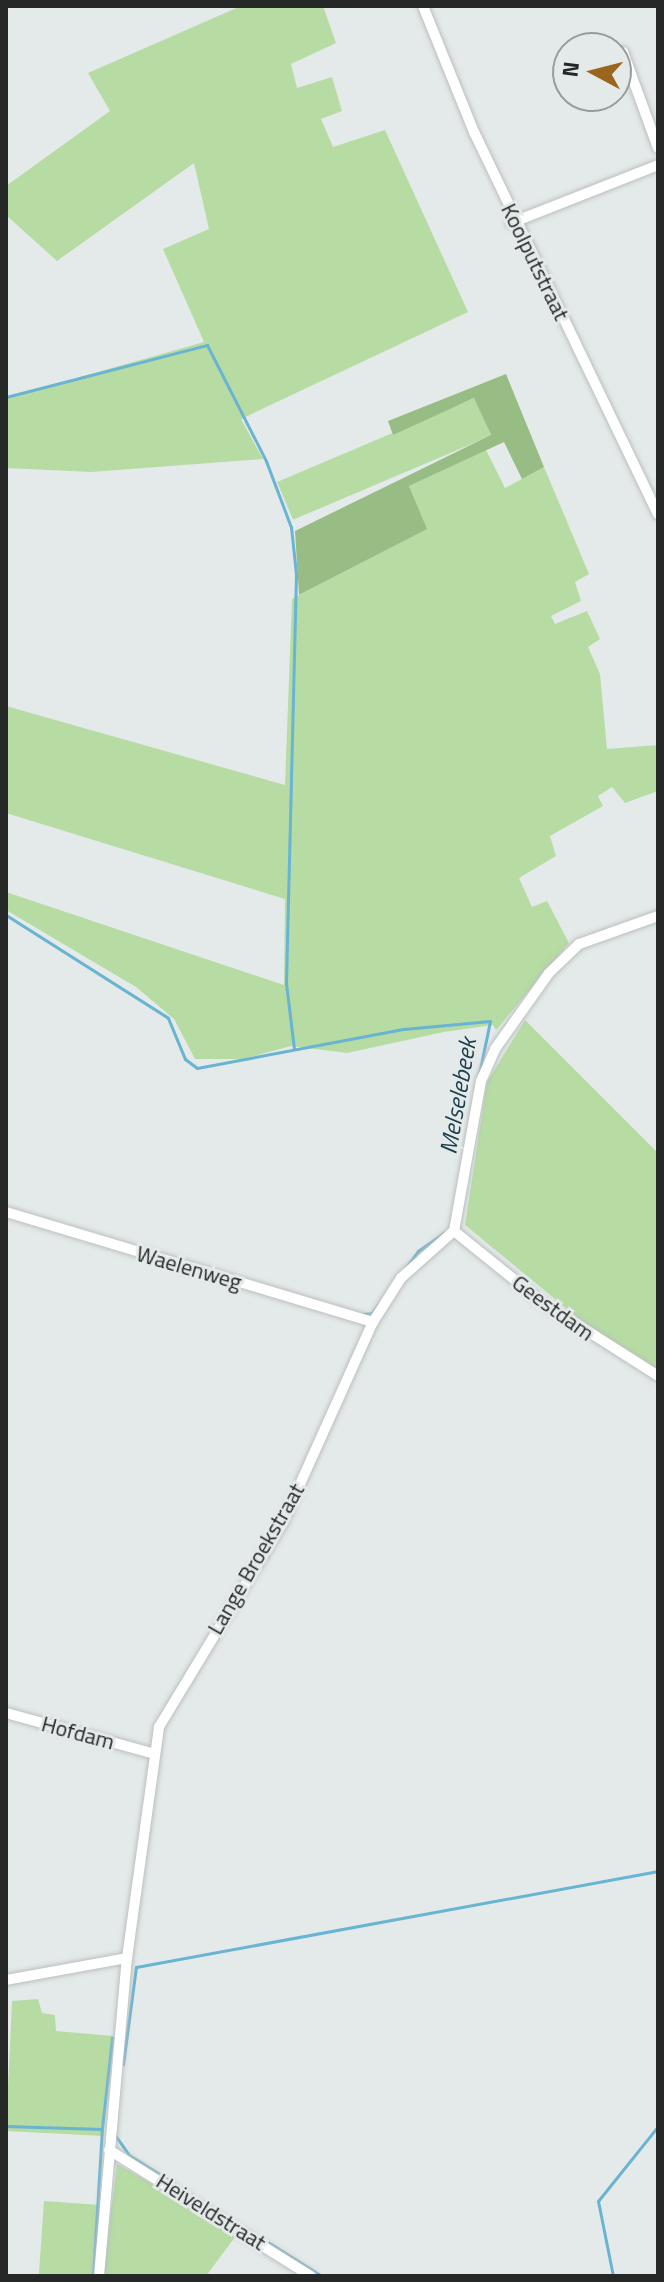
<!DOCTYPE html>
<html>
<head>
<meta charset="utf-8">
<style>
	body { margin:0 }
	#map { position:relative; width:664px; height:2282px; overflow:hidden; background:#e4eae9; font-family:"Titillium Web",sans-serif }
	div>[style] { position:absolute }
	.green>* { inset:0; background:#b6dca4; transform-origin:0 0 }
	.forest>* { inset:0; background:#97bd85 }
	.stream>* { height:3px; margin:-1.5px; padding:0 1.5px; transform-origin:1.5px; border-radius:1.5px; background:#68b4d2 }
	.roads { filter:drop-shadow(0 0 2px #babfbe) drop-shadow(0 0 2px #babfbe) }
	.minor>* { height:10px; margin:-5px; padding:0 5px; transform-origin:5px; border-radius:5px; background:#fff }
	span { translate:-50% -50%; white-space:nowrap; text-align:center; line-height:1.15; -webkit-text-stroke:6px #e4eae9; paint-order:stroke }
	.street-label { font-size:22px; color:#262828 }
	.water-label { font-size:24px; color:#1b3e4c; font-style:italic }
	.frame { position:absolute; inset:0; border:8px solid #262828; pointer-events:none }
	.north { position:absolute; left:552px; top:32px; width:80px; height:80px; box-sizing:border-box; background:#e4eae9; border:2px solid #989c9c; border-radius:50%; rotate:277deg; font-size:22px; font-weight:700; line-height:32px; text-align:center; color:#262828 }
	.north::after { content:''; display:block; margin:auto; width:28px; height:36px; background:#9b651e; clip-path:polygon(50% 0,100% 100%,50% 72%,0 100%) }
</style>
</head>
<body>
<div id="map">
	<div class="green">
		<div style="clip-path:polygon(241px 6px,323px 6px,336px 43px,291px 64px,297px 88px,332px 77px,342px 111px,321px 119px,333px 147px,385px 130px,468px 312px,241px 419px,263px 459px,91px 472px,6px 468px,6px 398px,204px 342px,163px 249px,209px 229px,194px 163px,57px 261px,6px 215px,6px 186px,110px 111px,88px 73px)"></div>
		<div style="left:475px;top:398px;width:41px;height:215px;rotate:67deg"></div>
		<div style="clip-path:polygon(486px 450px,505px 488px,544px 467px,589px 574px,575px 582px,581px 601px,551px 616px,555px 624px,587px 611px,600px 639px,588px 647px,600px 674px,607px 749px,658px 745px,658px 791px,625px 803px,612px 787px,598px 796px,603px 806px,550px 836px,556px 856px,519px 878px,532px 907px,547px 901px,569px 943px,496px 1030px,493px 1025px,444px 1032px,347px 1053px,291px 1046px,243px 1059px,195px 1059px,174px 1019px,136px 987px,6px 910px,6px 892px,284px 985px,285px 899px,6px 813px,6px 706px,285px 785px,292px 599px,426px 529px,409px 486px)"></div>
		<div style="clip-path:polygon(525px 1020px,658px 1153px,658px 1370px,594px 1331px,465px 1225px,487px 1082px)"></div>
		<div style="clip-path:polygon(38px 1999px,42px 2013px,55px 2015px,56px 2031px,113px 2036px,103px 2136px,6px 2131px,12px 2001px)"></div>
		<div style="clip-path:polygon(117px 2164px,238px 2233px,206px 2276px,103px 2276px)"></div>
		<div style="left:44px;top:2201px;width:56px;height:75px;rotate:4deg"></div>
	</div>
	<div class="forest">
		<div style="clip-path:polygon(506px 374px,544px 467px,522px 479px,504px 442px,409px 486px,427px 529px,299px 595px,295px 531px,491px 435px,474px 398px,393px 435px,388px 421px)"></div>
	</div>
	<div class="stream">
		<div style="left:6px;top:397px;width:208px;rotate:-14.5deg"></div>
		<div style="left:207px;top:345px;width:130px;rotate:63deg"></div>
		<div style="left:266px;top:461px;width:71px;rotate:69.3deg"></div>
		<div style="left:291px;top:527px;width:47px;rotate:83.9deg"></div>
		<div style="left:296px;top:574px;width:409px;rotate:91.4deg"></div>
		<div style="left:286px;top:983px;width:66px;rotate:83.1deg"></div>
		<div style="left:6px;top:915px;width:192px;rotate:32.4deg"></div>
		<div style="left:168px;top:1018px;width:44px;rotate:67.5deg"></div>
		<div style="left:185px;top:1059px;width:15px;rotate:37deg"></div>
		<div style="left:197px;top:1068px;width:211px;rotate:-10.7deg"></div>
		<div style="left:404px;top:1029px;width:86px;rotate:-5.3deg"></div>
		<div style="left:490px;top:1021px;width:54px;rotate:101.7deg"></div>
		<div style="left:363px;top:1314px;width:9px;rotate:-6deg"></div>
		<div style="left:372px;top:1313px;width:77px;rotate:-53.4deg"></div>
		<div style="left:418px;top:1251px;width:33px;rotate:-35deg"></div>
		<div style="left:123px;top:2064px;width:98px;rotate:-82.4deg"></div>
		<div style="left:136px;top:1967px;width:531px;rotate:-10.42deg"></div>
		<div style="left:6px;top:2126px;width:96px;rotate:1.8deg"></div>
		<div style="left:102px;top:2129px;width:92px;rotate:-83.7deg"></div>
		<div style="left:115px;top:2135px;width:24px;rotate:55deg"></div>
		<div style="left:129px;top:2155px;width:228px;rotate:32.1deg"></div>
		<div style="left:93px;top:2276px;width:147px;rotate:-86.5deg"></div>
		<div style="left:613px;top:2276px;width:76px;rotate:-101.3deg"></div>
		<div style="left:598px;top:2201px;width:96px;rotate:-51.3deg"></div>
	</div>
	<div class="roads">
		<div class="minor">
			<div style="left:423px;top:6px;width:136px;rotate:68deg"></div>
			<div style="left:474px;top:132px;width:424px;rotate:64.3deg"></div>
			<div style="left:623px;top:52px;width:102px;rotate:70deg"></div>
			<div style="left:511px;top:223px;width:158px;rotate:-21.5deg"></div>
			<div style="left:6px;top:1212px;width:383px;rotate:16.7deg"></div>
			<div style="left:454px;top:1231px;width:113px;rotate:38.9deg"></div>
			<div style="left:542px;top:1302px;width:138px;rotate:32.5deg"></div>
			<div style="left:6px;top:1713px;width:150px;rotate:15.4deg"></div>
			<div style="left:6px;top:1980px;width:123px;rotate:-10.3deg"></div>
			<div style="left:109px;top:2150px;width:238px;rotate:32deg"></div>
			<div style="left:99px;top:2276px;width:319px;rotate:-85deg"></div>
			<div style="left:127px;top:1958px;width:233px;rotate:-82.1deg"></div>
			<div style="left:159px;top:1727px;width:240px;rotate:-58.8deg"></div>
			<div style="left:283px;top:1522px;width:219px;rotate:-65.8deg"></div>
			<div style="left:373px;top:1322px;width:52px;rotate:-57.5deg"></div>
			<div style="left:401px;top:1278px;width:71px;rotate:-41.6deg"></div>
			<div style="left:454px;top:1231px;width:152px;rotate:-79.8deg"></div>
			<div style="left:481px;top:1081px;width:35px;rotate:-66deg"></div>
			<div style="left:495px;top:1049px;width:93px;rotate:-54.6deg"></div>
			<div style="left:549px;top:973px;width:42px;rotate:-44deg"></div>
			<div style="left:579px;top:944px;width:84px;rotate:-19.5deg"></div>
		</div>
	</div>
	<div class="street-label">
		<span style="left:535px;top:262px;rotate:64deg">Koolputstraat</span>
		<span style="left:189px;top:1268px;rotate:16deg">Waelenweg</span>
		<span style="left:553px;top:1308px;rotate:36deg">Geestdam</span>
		<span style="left:256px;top:1559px;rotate:-60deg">Lange Broekstraat</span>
		<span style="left:78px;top:1733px;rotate:15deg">Hofdam</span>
		<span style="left:211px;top:2212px;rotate:32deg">Heiveldstraat</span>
	</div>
	<div class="water-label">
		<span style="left:458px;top:1096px;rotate:-80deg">Melselebeek</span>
	</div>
	<div class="frame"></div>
	<div class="north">N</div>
</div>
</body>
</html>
